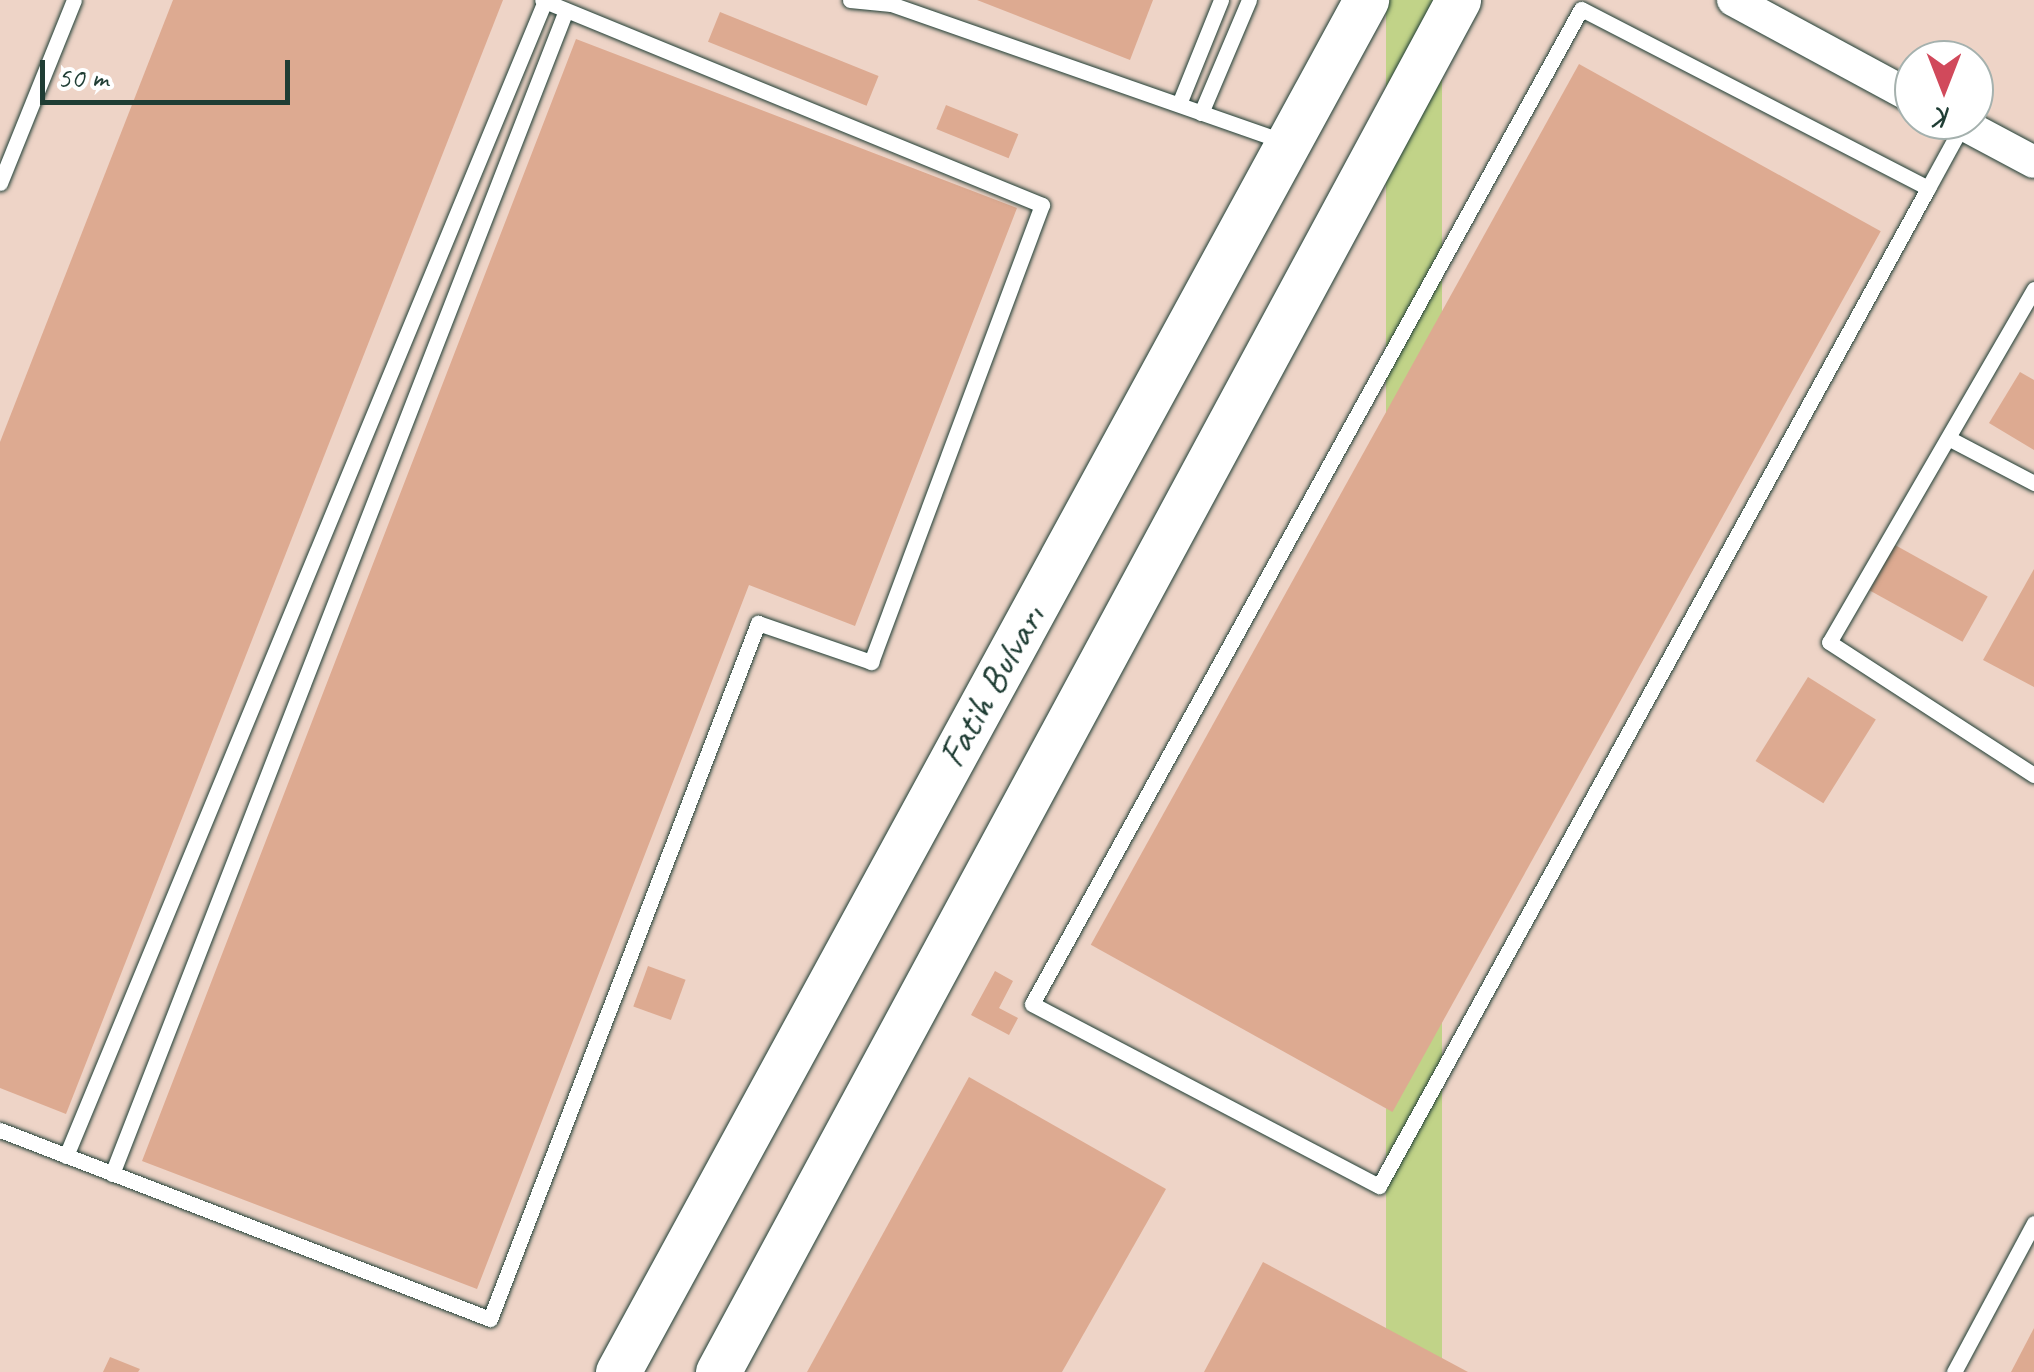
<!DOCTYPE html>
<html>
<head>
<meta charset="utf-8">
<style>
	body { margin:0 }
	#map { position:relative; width:2034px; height:1372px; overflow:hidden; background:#f5e6de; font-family:Caveat,sans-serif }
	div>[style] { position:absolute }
	.built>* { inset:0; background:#eed4c7 }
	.green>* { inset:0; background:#c1d388; transform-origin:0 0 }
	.building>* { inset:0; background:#ddaa91; transform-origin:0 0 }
	.roads { filter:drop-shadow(0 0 2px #1f3d34) drop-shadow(0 0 2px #1f3d34) }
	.lane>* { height:15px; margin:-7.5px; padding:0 7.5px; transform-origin:7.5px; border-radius:7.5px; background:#fff }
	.street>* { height:32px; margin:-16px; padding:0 16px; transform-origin:16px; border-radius:16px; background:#fff }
	.secondary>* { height:45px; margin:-22.5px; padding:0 22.5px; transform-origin:22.5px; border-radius:22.5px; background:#fff }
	span { translate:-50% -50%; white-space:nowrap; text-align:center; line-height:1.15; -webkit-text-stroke:10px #fff; paint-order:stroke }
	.street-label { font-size:40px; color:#1f3d34 }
	.north { position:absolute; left:1894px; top:40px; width:100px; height:100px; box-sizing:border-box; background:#fff; border:2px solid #a5b1ae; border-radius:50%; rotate:180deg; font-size:28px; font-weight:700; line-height:40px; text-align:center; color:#1f3d34 }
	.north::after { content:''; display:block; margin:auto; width:35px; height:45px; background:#d1495b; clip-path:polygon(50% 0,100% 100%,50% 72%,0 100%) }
	.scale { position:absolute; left:40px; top:60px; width:250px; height:45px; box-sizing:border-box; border:5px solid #1f3d34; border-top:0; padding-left:12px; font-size:30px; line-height:35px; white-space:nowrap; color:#1f3d34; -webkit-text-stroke:8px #fff; paint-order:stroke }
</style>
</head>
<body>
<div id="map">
	<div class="built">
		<div style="clip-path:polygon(evenodd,0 0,2034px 0,2034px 1372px,0 1372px,0 0,1914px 60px,1974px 60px,1974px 120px,1914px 120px,1914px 60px)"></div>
	</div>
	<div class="green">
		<div style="left:1386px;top:0;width:56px;height:1567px"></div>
	</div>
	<div class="building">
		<div style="clip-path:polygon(173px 0,503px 0,66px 1114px,0 1088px,0 442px)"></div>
		<div style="clip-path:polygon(977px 0,1153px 0,1130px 60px)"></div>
		<div style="left:720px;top:12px;width:171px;height:32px;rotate:22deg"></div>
		<div style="clip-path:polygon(576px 39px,1017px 208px,855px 626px,749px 585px,477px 1289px,142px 1161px)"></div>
		<div style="left:1579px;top:64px;width:345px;height:1007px;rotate:29deg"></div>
		<div style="left:946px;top:105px;width:78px;height:26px;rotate:22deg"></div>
		<div style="clip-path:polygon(2020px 372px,2034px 380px,2034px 450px,1989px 423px)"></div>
		<div style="left:1895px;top:545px;width:106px;height:52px;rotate:29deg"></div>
		<div style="clip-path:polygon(2034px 569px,2034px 687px,1983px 660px)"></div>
		<div style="left:1808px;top:677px;width:80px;height:99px;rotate:32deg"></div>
		<div style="left:648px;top:966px;width:40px;height:43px;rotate:20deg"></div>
		<div style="clip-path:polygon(995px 971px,1013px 981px,999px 1008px,1018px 1018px,1009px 1035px,971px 1015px)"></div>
		<div style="clip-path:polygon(969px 1077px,1166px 1189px,1062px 1372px,807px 1372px)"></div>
		<div style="clip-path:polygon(1263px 1262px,1468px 1372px,1204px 1372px)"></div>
		<div style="clip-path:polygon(2034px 1328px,2034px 1372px,2011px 1372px)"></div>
		<div style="clip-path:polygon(110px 1357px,140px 1369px,138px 1372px,103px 1372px)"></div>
	</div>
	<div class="roads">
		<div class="lane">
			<div style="left:850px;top:0;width:41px;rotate:5.6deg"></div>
			<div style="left:891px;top:4px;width:415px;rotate:19.3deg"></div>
			<div style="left:1179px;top:104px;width:112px;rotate:-68deg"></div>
			<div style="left:1201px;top:113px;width:123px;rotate:-67deg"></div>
			<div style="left:0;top:183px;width:197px;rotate:-68deg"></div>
			<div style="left:1928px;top:188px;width:390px;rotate:-152.7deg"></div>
			<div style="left:1581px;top:9px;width:1136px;rotate:118.89deg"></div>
			<div style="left:1032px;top:1004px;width:392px;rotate:27.7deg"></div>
			<div style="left:1379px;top:1186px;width:1139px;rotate:-61.18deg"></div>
			<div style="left:1928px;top:188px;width:73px;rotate:-61.3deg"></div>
			<div style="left:2034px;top:289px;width:408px;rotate:120.1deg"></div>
			<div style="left:1829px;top:642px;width:244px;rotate:33deg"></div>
			<div style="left:1952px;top:440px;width:93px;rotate:27.7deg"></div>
			<div style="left:0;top:1130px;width:525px;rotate:21.09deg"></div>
			<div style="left:490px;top:1319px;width:746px;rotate:-68.94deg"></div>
			<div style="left:758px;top:623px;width:120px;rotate:19deg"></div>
			<div style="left:871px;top:662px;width:488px;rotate:-69.5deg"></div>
			<div style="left:1042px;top:205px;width:540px;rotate:-157.71deg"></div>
			<div style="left:66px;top:1156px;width:1250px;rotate:-67.48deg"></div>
			<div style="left:112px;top:1174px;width:1249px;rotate:-68.69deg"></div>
			<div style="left:1954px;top:1372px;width:169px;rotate:-61.8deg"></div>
		</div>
		<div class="street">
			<div style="left:1733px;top:0;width:206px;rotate:28.4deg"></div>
			<div style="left:1955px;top:120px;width:89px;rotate:28deg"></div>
		</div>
		<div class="secondary">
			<div style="left:618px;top:1372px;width:1563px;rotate:-61.4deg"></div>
			<div style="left:718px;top:1372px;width:1559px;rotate:-61.66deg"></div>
		</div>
	</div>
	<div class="street-label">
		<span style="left:991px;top:686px;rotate:-61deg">Fatih Bulvarı</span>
	</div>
	<div class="north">K</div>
	<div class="scale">50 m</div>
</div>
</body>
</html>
